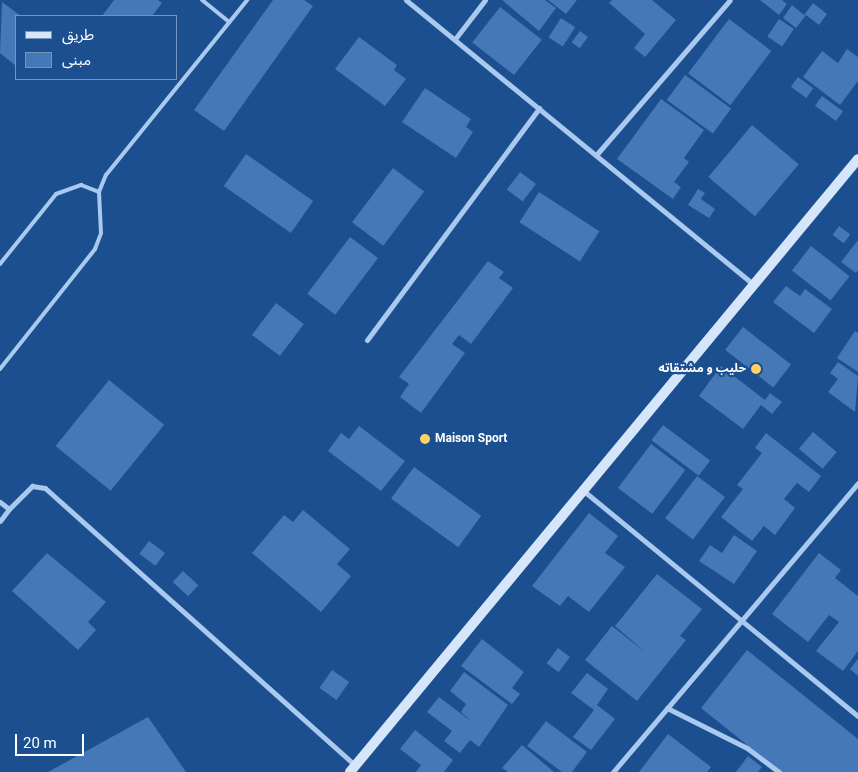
<!DOCTYPE html>
<html>
<head>
<meta charset="utf-8">
<style>
	body { margin:0 }
	#map { position:relative; width:858px; height:772px; overflow:hidden; background:#1b4f8f; font-family:Roboto,"Noto Sans Arabic",sans-serif }
	div>[style] { position:absolute }
	.building>* { inset:0; background:#4478b7; transform-origin:0 0 }
	.lane>* { height:4px; margin:-2px; padding:0 2px; transform-origin:2px; border-radius:2px; background:#a9c9ee }
	.street>* { height:5px; margin:-2.5px; padding:0 2.5px; transform-origin:2.5px; border-radius:2.5px; background:#a9c9ee }
	.secondary>* { height:10px; margin:-5px; padding:0 5px; transform-origin:5px; border-radius:5px; background:#d6e6fa }
	.dots>* { width:14px; height:14px; translate:-50% -50%; box-sizing:border-box; border:2px solid #1b4f8f; border-radius:50% }
	span { translate:-50% -50%; white-space:nowrap; text-align:center; line-height:1.15; -webkit-text-stroke:4.5px #1b4f8f; paint-order:stroke }
	.poi-label { font-size:12px; color:#fff; font-weight:700 }
	.right { translate:-100% -50%; text-align:right }
	.left { translate:0 -50%; text-align:left }
	.legend { position:absolute; left:15px; top:15px; width:162px; height:65px; box-sizing:border-box; background:#1b4f8f; border:1px solid #7695bc; margin:0; padding:6px 9px; list-style:none; font-size:15px; color:#fff }
	.legend li { display:flex; align-items:center; gap:10px; height:25px }
	.legend b { width:25px; border:1px solid #7695bc }
	.scale { position:absolute; left:15px; top:734px; width:69px; height:22px; box-sizing:border-box; border:2px solid #fff; border-top:0; padding-left:6px; font-size:15px; line-height:18px; white-space:nowrap; color:#fff; -webkit-text-stroke:4px #1b4f8f; paint-order:stroke }
</style>
</head>
<body>
<div id="map">
	<div class="building">
		<div style="clip-path:polygon(114px 0,158px 0,162px 3px,152px 16px,102px 16px)"></div>
		<div style="clip-path:polygon(273px 0,304px 0,313px 6px,224px 131px,194px 110px)"></div>
		<div style="clip-path:polygon(502px 0,545px 0,556px 8px,539px 31px)"></div>
		<div style="clip-path:polygon(548px 0,577px 0,566px 14px)"></div>
		<div style="clip-path:polygon(612px 0,652px 0,676px 20px,645px 57px,634px 48px,645px 34px,609px 3px)"></div>
		<div style="clip-path:polygon(760px 0,782px 0,787px 4px,779px 15px)"></div>
		<div style="clip-path:polygon(2px 2px,21px 16px,16px 16px,16px 66px,0 53px)"></div>
		<div style="clip-path:polygon(813px 3px,827px 14px,819px 25px,806px 15px,796px 28px,783px 18px,792px 5px,804px 15px)"></div>
		<div style="left:500px;top:7px;width:53px;height:45px;rotate:38deg"></div>
		<div style="left:561px;top:18px;width:17px;height:23px;rotate:33deg"></div>
		<div style="left:729px;top:19px;width:53px;height:68px;rotate:37deg"></div>
		<div style="left:779px;top:19px;width:18px;height:21px;rotate:34deg"></div>
		<div style="left:580px;top:31px;width:10px;height:14px;rotate:37deg"></div>
		<div style="clip-path:polygon(359px 37px,397px 65px,394px 70px,406px 79px,385px 106px,335px 69px)"></div>
		<div style="clip-path:polygon(847px 49px,858px 57px,858px 81px,840px 105px,803px 77px,822px 51px,838px 63px)"></div>
		<div style="left:685px;top:75px;width:57px;height:31px;rotate:36deg"></div>
		<div style="left:798px;top:77px;width:19px;height:12px;rotate:36deg"></div>
		<div style="clip-path:polygon(425px 88px,471px 119px,466px 127px,473px 132px,456px 158px,402px 122px)"></div>
		<div style="left:822px;top:96px;width:26px;height:12px;rotate:36deg"></div>
		<div style="clip-path:polygon(661px 99px,704px 130px,684px 158px,689px 162px,674px 182px,681px 187px,673px 199px,617px 159px)"></div>
		<div style="left:752px;top:125px;width:61px;height:68px;rotate:40deg"></div>
		<div style="left:246px;top:154px;width:82px;height:39px;rotate:35deg"></div>
		<div style="left:393px;top:168px;width:39px;height:68px;rotate:37deg"></div>
		<div style="left:520px;top:172px;width:20px;height:22px;rotate:37deg"></div>
		<div style="clip-path:polygon(698px 189px,705px 193px,701px 199px,715px 209px,709px 218px,688px 205px)"></div>
		<div style="left:539px;top:192px;width:72px;height:36px;rotate:33deg"></div>
		<div style="left:839px;top:226px;width:14px;height:11px;rotate:36deg"></div>
		<div style="left:350px;top:237px;width:35px;height:71px;rotate:37deg"></div>
		<div style="clip-path:polygon(858px 240px,858px 270px,856px 273px,841px 262px)"></div>
		<div style="left:811px;top:246px;width:49px;height:31px;rotate:38deg"></div>
		<div style="clip-path:polygon(488px 261px,504px 272px,499px 278px,513px 288px,471px 344px,459px 335px,452px 344px,465px 353px,421px 413px,400px 397px,409px 384px,399px 377px)"></div>
		<div style="clip-path:polygon(786px 286px,800px 296px,805px 289px,832px 309px,814px 333px,773px 302px)"></div>
		<div style="left:276px;top:303px;width:35px;height:40px;rotate:37deg"></div>
		<div style="left:743px;top:327px;width:61px;height:29px;rotate:38deg"></div>
		<div style="clip-path:polygon(855px 331px,858px 333px,858px 372px,837px 358px)"></div>
		<div style="clip-path:polygon(838px 362px,858px 376px,855px 412px,828px 392px,838px 379px,830px 373px)"></div>
		<div style="clip-path:polygon(721px 366px,765px 400px,770px 393px,782px 402px,772px 414px,761px 405px,743px 429px,699px 396px)"></div>
		<div style="left:109px;top:380px;width:71px;height:85px;rotate:39deg"></div>
		<div style="left:663px;top:425px;width:59px;height:19px;rotate:37deg"></div>
		<div style="clip-path:polygon(359px 426px,405px 461px,381px 491px,328px 451px,341px 433px,349px 439px)"></div>
		<div style="left:813px;top:432px;width:31px;height:22px;rotate:40deg"></div>
		<div style="clip-path:polygon(766px 433px,821px 476px,809px 492px,797px 483px,784px 499px,795px 508px,775px 535px,764px 526px,752px 541px,721px 517px,743px 489px,737px 485px,762px 453px,755px 448px)"></div>
		<div style="left:651px;top:444px;width:43px;height:55px;rotate:37deg"></div>
		<div style="left:414px;top:467px;width:83px;height:39px;rotate:36deg"></div>
		<div style="left:697px;top:476px;width:35px;height:53px;rotate:37deg"></div>
		<div style="clip-path:polygon(303px 510px,350px 549px,337px 564px,351px 576px,321px 612px,252px 553px,284px 515px,293px 522px)"></div>
		<div style="clip-path:polygon(589px 513px,618px 536px,605px 553px,625px 567px,589px 612px,568px 596px,560px 606px,532px 586px)"></div>
		<div style="clip-path:polygon(734px 535px,757px 551px,734px 584px,699px 561px,710px 545px,722px 553px)"></div>
		<div style="left:149px;top:541px;width:20px;height:16px;rotate:37deg"></div>
		<div style="clip-path:polygon(47px 553px,106px 602px,88px 622px,96px 630px,78px 650px,12px 591px)"></div>
		<div style="clip-path:polygon(819px 553px,841px 570px,835px 578px,858px 596px,858px 651px,843px 671px,816px 651px,839px 622px,829px 615px,808px 642px,772px 614px)"></div>
		<div style="left:183px;top:571px;width:21px;height:15px;rotate:43deg"></div>
		<div style="clip-path:polygon(657px 574px,702px 609px,680px 636px,686px 640px,637px 701px,585px 660px,612px 626px,645px 652px,615px 626px)"></div>
		<div style="clip-path:polygon(482px 639px,524px 672px,512px 688px,520px 694px,512px 704px,461px 666px)"></div>
		<div style="left:558px;top:648px;width:15px;height:19px;rotate:37deg"></div>
		<div style="clip-path:polygon(747px 650px,858px 739px,858px 772px,781px 772px,701px 708px)"></div>
		<div style="clip-path:polygon(858px 659px,858px 676px,850px 669px)"></div>
		<div style="left:332px;top:670px;width:21px;height:22px;rotate:35deg"></div>
		<div style="clip-path:polygon(464px 672px,508px 705px,479px 747px,470px 740px,460px 753px,444px 741px,452px 731px,427px 712px,439px 697px,472px 722px,461px 712px,466px 704px,450px 691px)"></div>
		<div style="clip-path:polygon(587px 673px,608px 689px,597px 705px,615px 719px,591px 750px,573px 737px,594px 710px,571px 693px)"></div>
		<div style="clip-path:polygon(148px 717px,186px 772px,48px 772px)"></div>
		<div style="clip-path:polygon(546px 721px,587px 752px,572px 772px,562px 772px,527px 746px)"></div>
		<div style="clip-path:polygon(415px 730px,453px 760px,444px 772px,416px 772px,421px 765px,400px 749px)"></div>
		<div style="clip-path:polygon(668px 734px,711px 767px,707px 772px,639px 772px)"></div>
		<div style="clip-path:polygon(522px 745px,554px 772px,508px 772px,502px 768px)"></div>
		<div style="clip-path:polygon(748px 756px,762px 767px,758px 772px,736px 772px)"></div>
	</div>
	<div class="lane">
		<div style="left:202px;top:0;width:35px;rotate:39deg"></div>
		<div style="left:0;top:264px;width:90px;rotate:-51.3deg"></div>
		<div style="left:56px;top:194px;width:27px;rotate:-20deg"></div>
		<div style="left:81px;top:185px;width:19px;rotate:21deg"></div>
		<div style="left:0;top:369px;width:153px;rotate:-51.6deg"></div>
		<div style="left:95px;top:249px;width:17px;rotate:-69deg"></div>
		<div style="left:101px;top:233px;width:41px;rotate:-92.8deg"></div>
		<div style="left:99px;top:192px;width:18px;rotate:-68deg"></div>
		<div style="left:106px;top:175px;width:225px;rotate:-51.1deg"></div>
	</div>
	<div class="street">
		<div style="left:406px;top:0;width:450px;rotate:39.3deg"></div>
		<div style="left:455px;top:39px;width:49px;rotate:-52.4deg"></div>
		<div style="left:597px;top:154px;width:203px;rotate:-49.2deg"></div>
		<div style="left:367px;top:340px;width:289px;rotate:-53.4deg"></div>
		<div style="left:585px;top:492px;width:353px;rotate:39.4deg"></div>
		<div style="left:0;top:502px;width:11px;rotate:38deg"></div>
		<div style="left:9px;top:509px;width:15px;rotate:127deg"></div>
		<div style="left:9px;top:509px;width:33px;rotate:-45deg"></div>
		<div style="left:32px;top:486px;width:13px;rotate:9deg"></div>
		<div style="left:45px;top:488px;width:416px;rotate:41.8deg"></div>
		<div style="left:667px;top:708px;width:89px;rotate:26.6deg"></div>
		<div style="left:747px;top:748px;width:40px;rotate:37deg"></div>
		<div style="left:613px;top:772px;width:379px;rotate:-49.7deg"></div>
	</div>
	<div class="secondary">
		<div style="left:350px;top:772px;width:796px;rotate:-50.35deg"></div>
	</div>
	<div class="dots">
		<div style="left:756px;top:369px;background:#ffd166"></div>
		<div style="left:425px;top:439px;background:#ffd166"></div>
	</div>
	<div class="poi-label">
		<span class="right" style="left:746px;top:369px">حليب و مشتقاته</span>
		<span class="left" style="left:435px;top:439px">Maison Sport</span>
	</div>
	<ul class="legend">
	<li><b style="height:6px;background:#d6e6fa"></b>طريق</li>
	<li><b style="height:14px;background:#4478b7"></b>مبنى</li>
	</ul>
	<div class="scale">20 m</div>
</div>
</body>
</html>
